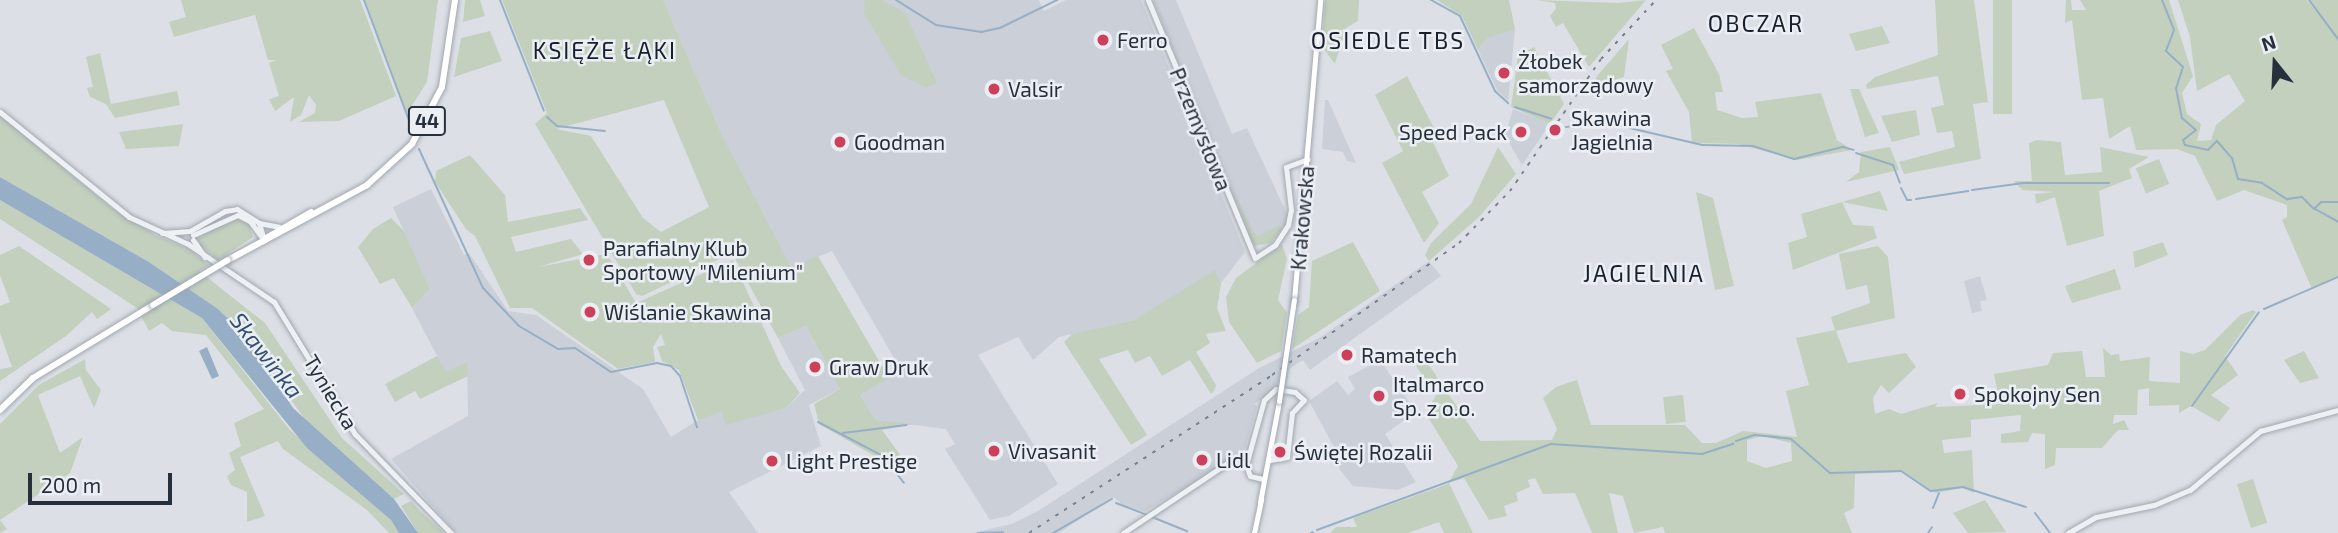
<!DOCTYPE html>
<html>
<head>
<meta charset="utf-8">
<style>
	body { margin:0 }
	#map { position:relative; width:2338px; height:533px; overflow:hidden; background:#dce0e6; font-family:"Exo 2",sans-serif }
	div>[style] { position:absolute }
	.built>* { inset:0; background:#cacfd8 }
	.green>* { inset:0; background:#c2d0bd; transform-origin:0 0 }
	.water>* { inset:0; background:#97afc6 }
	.stream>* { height:2px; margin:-1px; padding:0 1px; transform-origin:1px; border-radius:1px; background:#97afc6 }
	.roads { filter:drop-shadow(0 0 2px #a2a7b0) drop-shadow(0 0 2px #a2a7b0) }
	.tertiary>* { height:5px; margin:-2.5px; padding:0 2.5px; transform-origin:2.5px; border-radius:2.5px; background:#eef1f4 }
	.secondary>* { height:5px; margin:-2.5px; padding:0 2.5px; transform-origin:2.5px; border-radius:2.5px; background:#fff }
	.primary>* { height:6px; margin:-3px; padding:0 3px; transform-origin:3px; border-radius:3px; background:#fff }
	.rail>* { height:2px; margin-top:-1px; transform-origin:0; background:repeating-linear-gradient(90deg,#76808f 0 3.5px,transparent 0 10.5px) }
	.bridges { filter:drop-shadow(0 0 2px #9ba5b1) drop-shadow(0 0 2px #9ba5b1) }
	.secondary-bridge>* { height:5px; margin:-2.5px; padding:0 2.5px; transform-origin:2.5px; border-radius:2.5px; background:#fff }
	.primary-bridge>* { height:6px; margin:-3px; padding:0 3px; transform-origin:3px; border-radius:3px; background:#fff }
	.dots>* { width:19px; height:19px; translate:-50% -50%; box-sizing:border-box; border:4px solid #ebeff4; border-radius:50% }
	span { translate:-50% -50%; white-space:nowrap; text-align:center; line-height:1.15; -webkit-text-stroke:5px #ebeff4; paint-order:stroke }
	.shield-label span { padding:2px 5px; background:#ebeff4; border:2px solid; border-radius:5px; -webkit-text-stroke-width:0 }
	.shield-label { font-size:19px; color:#262f3c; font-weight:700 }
	.poi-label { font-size:21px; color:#262f3c }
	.left { translate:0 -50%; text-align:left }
	.right { translate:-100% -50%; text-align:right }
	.street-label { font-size:21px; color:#262f3c }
	.neighbourhood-label { font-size:23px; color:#18202d; letter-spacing:2px }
	.water-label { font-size:23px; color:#314f6f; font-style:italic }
	.north { position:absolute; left:2240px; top:28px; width:70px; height:70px; -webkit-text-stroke:5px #ebeff4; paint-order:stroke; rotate:342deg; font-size:19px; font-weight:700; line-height:28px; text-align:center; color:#262f3c }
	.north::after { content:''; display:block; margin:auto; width:24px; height:32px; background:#262f3c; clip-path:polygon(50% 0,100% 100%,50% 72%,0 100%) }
	.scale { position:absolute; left:28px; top:473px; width:144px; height:32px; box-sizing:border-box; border:4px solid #262f3c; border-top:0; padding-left:9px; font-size:21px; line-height:24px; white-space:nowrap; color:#262f3c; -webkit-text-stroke:5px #ebeff4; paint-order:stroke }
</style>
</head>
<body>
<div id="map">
	<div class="built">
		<div style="clip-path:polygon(663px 0,1039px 0,1044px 11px,1066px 0,1141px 0,1245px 252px,1221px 283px,1215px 271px,1134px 320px,1059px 337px,1033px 360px,1018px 337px,978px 355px,1058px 484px,1009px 516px,990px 520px,945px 449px,955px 444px,946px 429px,875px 420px,860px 395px,901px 370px,832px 251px,791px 268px,722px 135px)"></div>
		<div style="clip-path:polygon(1153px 0,1176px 0,1232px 134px,1247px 128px,1288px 216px,1285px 226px,1252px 243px)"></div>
		<div style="clip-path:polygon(1504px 29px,1515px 29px,1508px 101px,1497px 90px,1478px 50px,1487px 38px)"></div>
		<div style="clip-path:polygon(1325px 100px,1328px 100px,1356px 163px,1347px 161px,1343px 152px,1322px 149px)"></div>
		<div style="clip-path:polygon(1513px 109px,1550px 124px,1522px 165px,1505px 136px)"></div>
		<div style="clip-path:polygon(431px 189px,464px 255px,469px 253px,508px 311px,536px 315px,643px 389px,671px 437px,698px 420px,722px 412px,725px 424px,786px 408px,805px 390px,778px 338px,806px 326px,840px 389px,809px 405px,821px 446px,729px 492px,758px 533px,456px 533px,391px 459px,468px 416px,467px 363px,446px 373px,412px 308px,430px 289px,393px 207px)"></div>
		<div style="clip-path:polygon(1429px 261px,1441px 276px,1310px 370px,1303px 360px,1289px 369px,1287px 382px,1254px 404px,1257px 406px,1244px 453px,1144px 512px,1122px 505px,1114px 497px,1059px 533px,972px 533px,1012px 524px,1038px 511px,1259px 368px,1321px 337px)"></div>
		<div style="clip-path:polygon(1980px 276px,1987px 300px,1980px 301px,1982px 311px,1972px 313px,1964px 281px)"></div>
		<div style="clip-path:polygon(1380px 360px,1416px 412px,1385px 434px,1416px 482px,1398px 490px,1353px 486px,1340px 470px,1334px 447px,1309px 401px,1337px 381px,1348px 395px,1355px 389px,1348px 377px)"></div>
	</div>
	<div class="green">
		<div style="clip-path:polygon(181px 0,360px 0,396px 96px,339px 121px,299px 122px,315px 113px,316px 105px,309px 95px,301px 115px,290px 122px,294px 97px,275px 111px,269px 99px,279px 96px,269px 63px,276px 60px,268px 60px,255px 15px,174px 37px,169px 22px,186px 17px)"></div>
		<div style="clip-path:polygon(365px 0,438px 0,427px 82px,407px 113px)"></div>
		<div style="clip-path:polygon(465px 0,480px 0,485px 16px,463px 22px)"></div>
		<div style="clip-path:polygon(evenodd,502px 0,663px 0,722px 135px,791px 267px,818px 256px,889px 378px,860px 395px,875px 420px,913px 424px,882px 430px,901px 456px,892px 466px,819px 424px,814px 404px,840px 389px,806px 326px,778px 338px,732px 253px,642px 296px,636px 294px,535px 124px,547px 113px,502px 0,664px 100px,709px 207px,661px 232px,643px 218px,591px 136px,556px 129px,664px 100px)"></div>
		<div style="clip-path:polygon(865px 0,881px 0,905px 13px,937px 83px,926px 87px,901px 75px,864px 13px)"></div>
		<div style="clip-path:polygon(1325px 0,1359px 0,1358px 21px,1346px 28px,1335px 64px,1322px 47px)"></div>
		<div style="clip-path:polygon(1437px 0,1509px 0,1515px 29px,1487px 38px,1478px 50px,1462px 16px)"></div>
		<div style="clip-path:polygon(1537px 0,1618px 3px,1646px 0,1589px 67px,1563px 23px,1556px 27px,1550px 16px,1556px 9px,1555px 3px)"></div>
		<div style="clip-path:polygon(1935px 0,1974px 0,1988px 102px,1973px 104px,1981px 159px,1904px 174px,1899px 162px,1955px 147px,1952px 131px,1937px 133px,1931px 108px,1944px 105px,1938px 76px,1867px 89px,1866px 85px,1875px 77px,1938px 55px)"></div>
		<div style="left:1993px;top:0;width:19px;height:114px"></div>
		<div style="clip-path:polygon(2066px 0,2071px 0,2072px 10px,2086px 10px,2080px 0,2169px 0,2193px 76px,2182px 93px,2187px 114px,2201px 124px,2197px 141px,2211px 140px,2216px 125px,2245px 101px,2229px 74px,2197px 91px,2190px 37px,2178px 0,2307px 0,2322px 18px,2310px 0,2338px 0,2338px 278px,2312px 289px,2282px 220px,2287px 217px,2287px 205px,2244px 190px,2217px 201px,2195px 156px,2177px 149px,2136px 150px,2130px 126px,2109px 139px,2103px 98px,2082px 100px,2072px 20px,2065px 23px)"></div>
		<div style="clip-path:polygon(1882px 26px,1890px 43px,1856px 51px,1849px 34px)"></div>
		<div style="clip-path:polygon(1694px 28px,1719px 74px,1723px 92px,1715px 92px,1717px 110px,1742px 118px,1758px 117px,1755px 102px,1821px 93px,1837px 140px,1852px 150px,1797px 160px,1738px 144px,1692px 143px,1689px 112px,1666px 71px,1673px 69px,1661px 45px)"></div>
		<div style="clip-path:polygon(490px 31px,502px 61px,454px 77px,461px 38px)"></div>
		<div style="clip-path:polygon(1629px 39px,1624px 77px,1591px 86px,1598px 75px)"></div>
		<div style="clip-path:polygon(1534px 47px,1564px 104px,1550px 124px,1511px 107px,1518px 56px)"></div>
		<div style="clip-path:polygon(100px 53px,111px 104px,177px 91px,180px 105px,115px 118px,106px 104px,90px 97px,87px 88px,93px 87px,86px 57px)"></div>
		<div style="clip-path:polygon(1407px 76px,1435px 130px,1431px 138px,1449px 176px,1422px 192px,1439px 223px,1424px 243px,1382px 163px,1403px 151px,1375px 95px)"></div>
		<div style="clip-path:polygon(1850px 89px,1859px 89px,1879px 133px,1865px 137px)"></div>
		<div style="clip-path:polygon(1916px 110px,1920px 135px,1892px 142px,1881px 116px)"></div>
		<div style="clip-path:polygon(0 115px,110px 207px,157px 236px,189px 249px,209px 265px,199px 271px,265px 323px,342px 438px,404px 494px,394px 499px,311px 428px,246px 336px,218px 309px,149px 262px,0 177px)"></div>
		<div style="clip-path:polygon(183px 124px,179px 146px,126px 149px,119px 132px)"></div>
		<div style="clip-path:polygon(2037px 140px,2061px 142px,2065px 175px,2102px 172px,2100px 147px,2149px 157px,2129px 169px,2132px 178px,2099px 191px,2104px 236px,2067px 246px,2055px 197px,2036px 204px,2035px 194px,2054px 192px,2023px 190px,2016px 184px,2014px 181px,2032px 181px,2029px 143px)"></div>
		<div style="clip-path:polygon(1498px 147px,1516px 174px,1479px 217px,1429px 261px,1425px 255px,1431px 243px,1471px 204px)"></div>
		<div style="clip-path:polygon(1890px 147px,1899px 170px,1846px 182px,1859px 172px,1861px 152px)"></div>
		<div style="clip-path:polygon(470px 155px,505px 195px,508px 222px,580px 208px,588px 220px,511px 237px,516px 252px,571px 239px,583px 254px,538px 267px,607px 254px,636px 303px,733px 260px,781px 366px,800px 393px,786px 408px,725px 425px,722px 412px,698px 420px,679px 370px,662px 361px,657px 347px,665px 345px,661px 334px,653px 347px,655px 362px,618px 369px,532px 308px,510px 308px,475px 236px,466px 229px,435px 182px,436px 171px)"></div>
		<div style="left:2159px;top:159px;width:27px;height:25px;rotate:68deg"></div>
		<div style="clip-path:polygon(1880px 191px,1888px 211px,1842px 202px,1853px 225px,1873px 226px,1877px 238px,1793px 270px,1788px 243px,1807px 237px,1801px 214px)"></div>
		<div style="clip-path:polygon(1234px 192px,1253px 232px,1258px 236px,1280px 225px,1282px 229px,1271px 243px,1254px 246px)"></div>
		<div style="clip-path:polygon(1696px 192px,1713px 198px,1734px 286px,1715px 290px)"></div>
		<div style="clip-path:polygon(0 200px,202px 318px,289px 429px,391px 520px,399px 533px,389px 533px,367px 510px,283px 449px,278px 441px,240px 457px,265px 516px,247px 522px,247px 492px,231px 485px,227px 476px,235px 470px,229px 453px,241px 446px,234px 423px,264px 409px,206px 335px,172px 331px,162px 323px,149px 331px,137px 308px,0 219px)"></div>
		<div style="clip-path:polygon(234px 218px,249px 224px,253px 237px,218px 260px,201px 247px,198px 238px)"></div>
		<div style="clip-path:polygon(391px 218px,404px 231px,430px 289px,412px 308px,394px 278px,380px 284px,358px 247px,373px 229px)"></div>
		<div style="clip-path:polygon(1353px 242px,1380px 291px,1292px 349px,1298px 315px,1309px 307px,1312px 261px)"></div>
		<div style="clip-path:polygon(2163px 242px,2168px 255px,2135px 268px,2133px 252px)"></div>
		<div style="clip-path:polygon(1282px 244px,1287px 259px,1278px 300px,1287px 313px,1281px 351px,1257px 363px,1229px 322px,1226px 297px,1236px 278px)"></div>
		<div style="clip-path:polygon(19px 246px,111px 309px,97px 319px,92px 312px,66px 336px,0 381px,0 369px,12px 367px,0 333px,0 306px,10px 302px,0 275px,0 255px)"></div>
		<div style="clip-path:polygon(evenodd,1878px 246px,1888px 257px,1895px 318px,1836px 331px,1848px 363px,1906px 353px,1916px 367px,1889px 393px,1881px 385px,1873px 398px,1875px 414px,1889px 409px,1901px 414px,1938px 403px,1935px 407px,2000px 404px,1994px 374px,2048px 365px,2053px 353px,2082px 351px,2086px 377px,2105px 377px,2103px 348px,2111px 355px,2119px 354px,2120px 361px,2150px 357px,2149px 381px,2180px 383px,2180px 351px,2193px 354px,2205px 350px,2240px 315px,2253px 310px,2256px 312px,2225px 356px,2238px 375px,2211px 395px,2230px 408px,2219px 422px,2191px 406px,2179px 413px,2179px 405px,2149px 406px,2149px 388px,2138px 390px,2137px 415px,2114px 415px,2113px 424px,2124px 420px,2129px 430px,2118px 430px,2102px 448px,2056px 448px,2055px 465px,2045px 469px,2045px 434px,2032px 433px,2028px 442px,2001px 443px,2001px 434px,2020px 431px,2021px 415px,1971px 420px,1971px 437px,1942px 440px,1944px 453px,1972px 450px,1974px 493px,1962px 488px,1936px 493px,1904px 472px,1855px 474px,1854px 508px,1844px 513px,1852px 533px,1665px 533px,1663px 527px,1634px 533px,1623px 496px,1609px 493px,1618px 533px,1592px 533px,1575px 493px,1543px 494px,1535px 478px,1528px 480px,1530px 487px,1516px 493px,1518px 501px,1504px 506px,1507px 516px,1489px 520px,1464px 478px,1449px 483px,1473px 533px,1444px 533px,1439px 522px,1408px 533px,1330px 533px,1336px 527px,1357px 527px,1353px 518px,1448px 484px,1458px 466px,1426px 414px,1436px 395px,1407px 353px,1419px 350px,1480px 441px,1552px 440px,1557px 429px,1543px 398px,1556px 387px,1577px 380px,1591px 425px,1685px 425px,1702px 443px,1716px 443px,1743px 431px,1797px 437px,1786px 391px,1809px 385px,1796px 338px,1835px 330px,1831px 317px,1870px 303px,1867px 285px,1846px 290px,1839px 254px,1878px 246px,1763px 436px,1791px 443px,1792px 461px,1766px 468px,1747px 461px,1747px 440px,1763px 436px)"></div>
		<div style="clip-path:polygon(2115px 269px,2121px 289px,2072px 303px,2065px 286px)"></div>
		<div style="clip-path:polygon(1215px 270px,1221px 283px,1217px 308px,1226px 331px,1206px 334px,1210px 343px,1196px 352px,1216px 385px,1214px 391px,1211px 394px,1190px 360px,1162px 376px,1150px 356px,1135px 363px,1128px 350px,1099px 359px,1147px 435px,1131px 445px,1064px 342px,1072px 334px,1134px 320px)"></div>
		<div style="clip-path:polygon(2304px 351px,2319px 378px,2300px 383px,2284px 360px)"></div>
		<div style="clip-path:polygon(437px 356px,446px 372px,467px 362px,468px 376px,420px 399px,415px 391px,395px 402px,385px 384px)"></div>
		<div style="clip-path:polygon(85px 359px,86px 370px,101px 390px,94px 408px,80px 376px,38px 395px,60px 453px,83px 437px,70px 473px,0 520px,7px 529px,0 533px,0 424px,39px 385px)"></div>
		<div style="left:1683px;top:395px;width:27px;height:20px;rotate:84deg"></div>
		<div style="left:2253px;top:479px;width:46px;height:17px;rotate:72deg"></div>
		<div style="clip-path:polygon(1985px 500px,2006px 532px,1968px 533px,1953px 513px)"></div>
		<div style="clip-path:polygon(411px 501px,419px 510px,444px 533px,418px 533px,401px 506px)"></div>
	</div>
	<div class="water">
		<div style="clip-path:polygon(0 177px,149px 262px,218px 309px,246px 336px,293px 408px,394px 499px,418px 533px,399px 533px,391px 520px,307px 448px,202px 318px,0 200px)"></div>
		<div style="clip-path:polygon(207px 347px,219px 376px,212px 379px,199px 351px)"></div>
	</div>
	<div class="stream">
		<div style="left:364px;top:0;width:134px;rotate:69.5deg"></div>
		<div style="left:500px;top:0;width:119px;rotate:68.4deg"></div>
		<div style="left:896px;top:0;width:47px;rotate:32deg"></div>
		<div style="left:936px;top:25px;width:46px;rotate:8.8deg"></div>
		<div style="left:981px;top:32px;width:19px;rotate:-12deg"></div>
		<div style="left:1000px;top:28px;width:64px;rotate:-26.2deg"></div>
		<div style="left:1431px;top:0;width:33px;rotate:29deg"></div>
		<div style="left:1460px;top:16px;width:83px;rotate:65deg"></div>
		<div style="left:1495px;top:91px;width:18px;rotate:43deg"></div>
		<div style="left:2162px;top:0;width:32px;rotate:68deg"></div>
		<div style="left:2174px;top:30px;width:22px;rotate:111deg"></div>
		<div style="left:2166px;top:51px;width:23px;rotate:43deg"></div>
		<div style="left:2183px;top:67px;width:22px;rotate:108deg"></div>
		<div style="left:2176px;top:88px;width:31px;rotate:79deg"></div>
		<div style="left:2182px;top:118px;width:18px;rotate:41deg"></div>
		<div style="left:2196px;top:130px;width:16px;rotate:142deg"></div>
		<div style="left:2183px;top:140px;width:5px;rotate:68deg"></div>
		<div style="left:2185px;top:145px;width:24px;rotate:12deg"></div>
		<div style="left:2208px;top:150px;width:13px;rotate:-45deg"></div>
		<div style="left:2217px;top:141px;width:23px;rotate:49deg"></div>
		<div style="left:2232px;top:158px;width:22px;rotate:74deg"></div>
		<div style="left:2238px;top:179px;width:24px;rotate:9deg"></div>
		<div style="left:2262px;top:183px;width:30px;rotate:33deg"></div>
		<div style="left:2287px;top:199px;width:15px;rotate:-8deg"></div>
		<div style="left:2302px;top:197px;width:17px;rotate:45deg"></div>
		<div style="left:2314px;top:209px;width:10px;rotate:-45deg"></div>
		<div style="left:2321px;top:202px;width:17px"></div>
		<div style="left:2309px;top:0;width:49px;rotate:53.4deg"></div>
		<div style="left:1515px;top:107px;width:38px;rotate:18deg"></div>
		<div style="left:547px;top:117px;width:13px;rotate:42deg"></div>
		<div style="left:557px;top:126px;width:48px;rotate:5.9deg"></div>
		<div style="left:1604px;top:122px;width:101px;rotate:13.2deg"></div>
		<div style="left:1702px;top:145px;width:51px;rotate:1.1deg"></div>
		<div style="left:1753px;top:146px;width:43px;rotate:17.6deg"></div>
		<div style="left:1794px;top:159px;width:50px;rotate:-13.8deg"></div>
		<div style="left:1843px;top:147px;width:11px;rotate:15deg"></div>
		<div style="left:1566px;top:127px;width:34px;rotate:-7deg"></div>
		<div style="left:419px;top:149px;width:153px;rotate:65.3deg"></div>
		<div style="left:483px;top:288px;width:52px;rotate:46.5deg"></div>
		<div style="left:519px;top:326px;width:45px;rotate:30.5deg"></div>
		<div style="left:558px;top:349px;width:17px;rotate:-3deg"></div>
		<div style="left:575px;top:348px;width:43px;rotate:33.7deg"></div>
		<div style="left:611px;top:372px;width:47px;rotate:-11.1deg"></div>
		<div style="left:657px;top:363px;width:14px;rotate:12deg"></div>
		<div style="left:671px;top:366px;width:13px;rotate:48deg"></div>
		<div style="left:680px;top:376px;width:54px;rotate:71.6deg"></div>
		<div style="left:1856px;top:153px;width:39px;rotate:18deg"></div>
		<div style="left:1893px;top:165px;width:19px;rotate:69deg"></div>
		<div style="left:1901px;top:188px;width:13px;rotate:63deg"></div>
		<div style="left:1907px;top:200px;width:4px"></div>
		<div style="left:1972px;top:190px;width:52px;rotate:-7.7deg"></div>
		<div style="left:2024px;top:183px;width:85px"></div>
		<div style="left:1916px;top:199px;width:53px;rotate:-8.7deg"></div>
		<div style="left:2315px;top:209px;width:26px;rotate:29deg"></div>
		<div style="left:2264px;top:309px;width:81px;rotate:-23.4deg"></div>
		<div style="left:2192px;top:406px;width:115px;rotate:-54.5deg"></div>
		<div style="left:818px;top:422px;width:73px;rotate:27.6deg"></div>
		<div style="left:883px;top:456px;width:34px;rotate:52deg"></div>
		<div style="left:843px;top:433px;width:64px;rotate:-7.2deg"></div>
		<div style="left:1736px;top:441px;width:20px;rotate:-18deg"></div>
		<div style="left:1755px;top:435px;width:36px;rotate:6deg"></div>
		<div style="left:1791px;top:439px;width:52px;rotate:41.1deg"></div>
		<div style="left:1830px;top:473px;width:71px;rotate:-1.6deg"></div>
		<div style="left:1901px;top:471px;width:36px;rotate:34deg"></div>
		<div style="left:1931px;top:491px;width:32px;rotate:-7deg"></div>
		<div style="left:1963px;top:487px;width:66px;rotate:17.6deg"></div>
		<div style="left:1116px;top:503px;width:33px;rotate:21deg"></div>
		<div style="left:1933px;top:508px;width:16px;rotate:-68deg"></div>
		<div style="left:2035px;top:513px;width:25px;rotate:53deg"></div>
		<div style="left:1152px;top:517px;width:38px;rotate:22deg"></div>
		<div style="left:1317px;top:530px;width:249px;rotate:-20.2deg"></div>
		<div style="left:1551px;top:444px;width:151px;rotate:3.8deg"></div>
		<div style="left:1702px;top:454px;width:33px;rotate:-18deg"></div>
		<div style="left:978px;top:533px;width:25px;rotate:-2deg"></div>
		<div style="left:1053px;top:533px;width:68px;rotate:-30deg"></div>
		<div style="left:1311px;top:533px;width:2px;rotate:-27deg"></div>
		<div style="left:1928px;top:533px;width:7px;rotate:-56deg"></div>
	</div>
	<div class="roads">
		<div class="tertiary">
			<div style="left:1148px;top:0;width:279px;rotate:67.5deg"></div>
			<div style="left:1255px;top:258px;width:24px;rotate:-33deg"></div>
			<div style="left:1275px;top:245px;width:24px;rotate:-57deg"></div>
			<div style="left:1288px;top:225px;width:15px;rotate:-79deg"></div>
			<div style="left:1291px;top:210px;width:43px;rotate:-96.6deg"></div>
			<div style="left:1286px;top:167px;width:23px;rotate:-20deg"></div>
			<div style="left:0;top:112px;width:166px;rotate:39.1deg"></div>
			<div style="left:129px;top:217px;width:65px;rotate:24.6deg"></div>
			<div style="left:188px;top:244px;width:104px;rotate:34deg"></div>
			<div style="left:274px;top:302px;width:155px;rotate:58.5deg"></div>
			<div style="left:355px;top:434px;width:138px;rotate:45.9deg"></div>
			<div style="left:259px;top:223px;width:20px;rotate:11deg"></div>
			<div style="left:162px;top:233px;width:28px;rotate:-4deg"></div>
			<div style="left:190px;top:231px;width:40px;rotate:-29.7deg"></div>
			<div style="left:225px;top:211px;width:12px;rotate:-9deg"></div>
			<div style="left:237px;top:209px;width:26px;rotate:32deg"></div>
			<div style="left:259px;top:223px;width:18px;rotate:74deg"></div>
			<div style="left:193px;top:235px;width:49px;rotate:-24deg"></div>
			<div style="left:238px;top:215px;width:13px;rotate:27deg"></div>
			<div style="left:250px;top:221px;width:24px;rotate:54deg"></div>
			<div style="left:193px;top:240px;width:21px;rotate:55deg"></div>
			<div style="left:1263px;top:479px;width:13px;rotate:-167deg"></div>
			<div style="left:1250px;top:476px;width:12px;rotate:-110deg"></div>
			<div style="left:1246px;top:465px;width:67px;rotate:-74.5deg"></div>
			<div style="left:1264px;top:400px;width:16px;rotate:-43deg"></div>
			<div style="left:1276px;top:389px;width:19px;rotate:9deg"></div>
			<div style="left:1295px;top:392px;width:12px;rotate:42deg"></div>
			<div style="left:1304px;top:400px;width:18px;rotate:133deg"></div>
			<div style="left:1292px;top:413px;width:44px;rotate:96.5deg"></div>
			<div style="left:1287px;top:457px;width:17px;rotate:170deg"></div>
			<div style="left:1123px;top:533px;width:129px;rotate:-33.9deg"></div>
			<div style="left:1230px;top:461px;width:17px;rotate:-3deg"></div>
			<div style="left:2068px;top:533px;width:32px;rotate:-30deg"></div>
			<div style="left:2096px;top:517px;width:59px;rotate:-11.7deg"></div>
			<div style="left:2154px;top:505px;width:39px;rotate:-23deg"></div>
			<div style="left:2190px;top:490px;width:92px;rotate:-40.1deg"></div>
			<div style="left:2260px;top:431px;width:81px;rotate:-15.1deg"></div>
		</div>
		<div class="secondary">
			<div style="left:1294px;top:300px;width:301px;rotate:-85deg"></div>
			<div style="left:1260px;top:502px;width:103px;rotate:-79.3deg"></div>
			<div style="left:1254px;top:533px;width:35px;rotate:-78deg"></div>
		</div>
		<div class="primary">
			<div style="left:266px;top:238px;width:52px;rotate:-30deg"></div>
			<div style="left:228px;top:260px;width:158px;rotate:-28.3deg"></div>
			<div style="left:367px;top:185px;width:61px;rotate:-42.3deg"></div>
			<div style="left:412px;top:144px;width:64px;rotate:-62.2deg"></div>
			<div style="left:442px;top:87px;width:88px;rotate:-81.5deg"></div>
			<div style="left:0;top:410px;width:46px;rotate:-44.1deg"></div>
			<div style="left:33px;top:378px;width:140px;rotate:-31.3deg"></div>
		</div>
	</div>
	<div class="rail">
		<div style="left:1029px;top:533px;width:290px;rotate:-33deg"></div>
		<div style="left:1272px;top:375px;width:229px;rotate:-35.2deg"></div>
		<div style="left:1459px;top:243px;width:73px;rotate:-45.6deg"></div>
		<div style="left:1510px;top:191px;width:160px;rotate:-55.4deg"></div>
		<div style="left:1601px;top:59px;width:81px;rotate:-47deg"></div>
	</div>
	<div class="bridges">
		<div class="secondary-bridge">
			<div style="left:1279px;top:401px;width:102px;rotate:-81.6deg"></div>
		</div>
		<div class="primary-bridge">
			<div style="left:153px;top:305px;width:87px;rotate:-31deg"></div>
		</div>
	</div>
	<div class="dots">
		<div style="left:1103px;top:40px;background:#cc405a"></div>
		<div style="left:1504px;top:73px;background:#cc405a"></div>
		<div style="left:994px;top:89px;background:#cc405a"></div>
		<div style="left:1555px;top:130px;background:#cc405a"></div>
		<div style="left:1521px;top:132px;background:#cc405a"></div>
		<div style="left:840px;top:142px;background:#cc405a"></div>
		<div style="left:589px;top:260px;background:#cc405a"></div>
		<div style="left:590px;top:312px;background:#cc405a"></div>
		<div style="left:1347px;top:355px;background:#cc405a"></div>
		<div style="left:815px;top:367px;background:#cc405a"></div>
		<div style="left:1960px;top:394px;background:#cc405a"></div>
		<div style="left:1379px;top:396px;background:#cc405a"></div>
		<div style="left:994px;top:451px;background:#cc405a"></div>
		<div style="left:1280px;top:452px;background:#cc405a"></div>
		<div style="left:1202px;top:460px;background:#cc405a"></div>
		<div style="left:772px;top:461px;background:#cc405a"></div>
	</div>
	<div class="shield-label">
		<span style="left:427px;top:121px">44</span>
	</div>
	<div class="poi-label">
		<span class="left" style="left:1117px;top:40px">Ferro</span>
		<span class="left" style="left:1518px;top:73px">Żłobek<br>samorządowy</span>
		<span class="left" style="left:1008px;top:89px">Valsir</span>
		<span class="left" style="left:1571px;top:130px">Skawina<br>Jagielnia</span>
		<span class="right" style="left:1507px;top:132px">Speed Pack</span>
		<span class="left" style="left:854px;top:142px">Goodman</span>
		<span class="left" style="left:603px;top:260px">Parafialny Klub<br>Sportowy "Milenium"</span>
		<span class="left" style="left:604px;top:312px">Wiślanie Skawina</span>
		<span class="left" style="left:1361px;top:355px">Ramatech</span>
		<span class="left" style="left:829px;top:367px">Graw Druk</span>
		<span class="left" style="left:1393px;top:396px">Italmarco<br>Sp. z o.o.</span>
		<span class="left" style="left:1974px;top:394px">Spokojny Sen</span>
		<span class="left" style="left:1008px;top:451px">Vivasanit</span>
		<span class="left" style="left:1294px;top:452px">Świętej Rozalii</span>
		<span class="left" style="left:1216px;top:460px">Lidl</span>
		<span class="left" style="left:786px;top:461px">Light Prestige</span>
	</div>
	<div class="street-label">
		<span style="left:1201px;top:129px;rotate:68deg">Przemysłowa</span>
		<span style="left:1302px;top:218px;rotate:-85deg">Krakowska</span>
		<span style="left:331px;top:392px;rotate:59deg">Tyniecka</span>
	</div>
	<div class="neighbourhood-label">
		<span style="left:1756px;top:23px">OBCZAR</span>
		<span style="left:1388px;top:40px">OSIEDLE TBS</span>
		<span style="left:605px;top:50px">KSIĘŻE ŁĄKI</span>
		<span style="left:1644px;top:273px">JAGIELNIA</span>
	</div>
	<div class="water-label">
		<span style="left:267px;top:355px;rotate:52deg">Skawinka</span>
	</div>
	<div class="north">N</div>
	<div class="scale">200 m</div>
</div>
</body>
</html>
